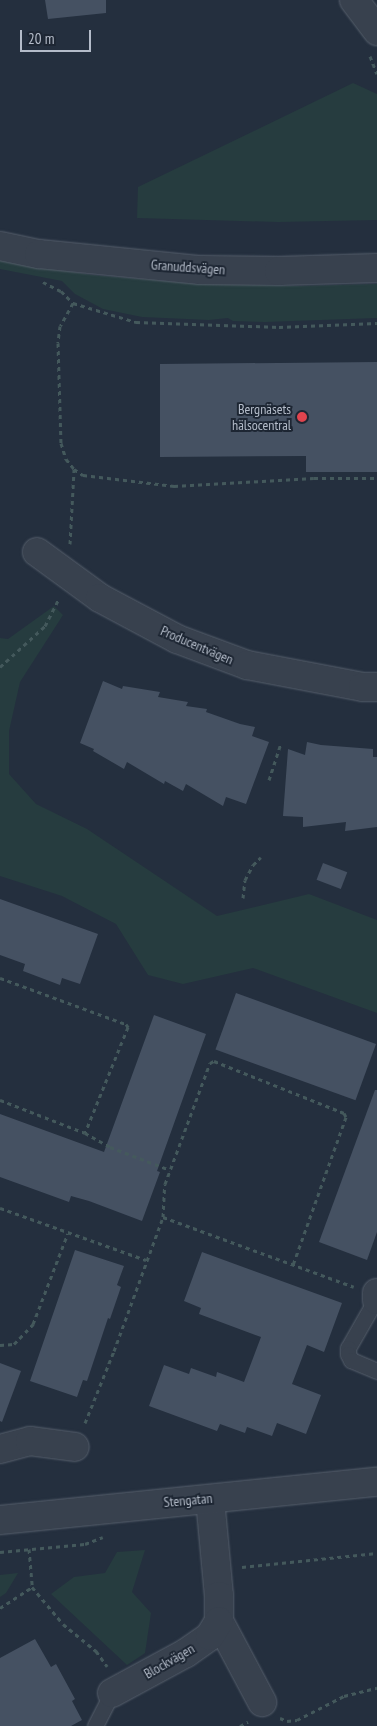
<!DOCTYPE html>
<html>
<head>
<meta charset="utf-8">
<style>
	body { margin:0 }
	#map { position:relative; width:377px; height:1726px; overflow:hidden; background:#242f3e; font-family:"PT Sans Narrow",sans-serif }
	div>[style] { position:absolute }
	.green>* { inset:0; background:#263c3f }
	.building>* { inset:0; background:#455162; transform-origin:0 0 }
	.path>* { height:3px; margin-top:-1.5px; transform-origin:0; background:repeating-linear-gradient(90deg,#44595c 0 4px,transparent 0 8px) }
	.roads { filter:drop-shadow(0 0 1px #565f6c) drop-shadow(0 0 1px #565f6c) }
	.service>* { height:15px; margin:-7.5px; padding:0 7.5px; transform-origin:7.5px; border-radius:7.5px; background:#38414e }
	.minor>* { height:28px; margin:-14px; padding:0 14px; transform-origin:14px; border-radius:14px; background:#38414e }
	.tertiary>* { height:28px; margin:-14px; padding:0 14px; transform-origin:14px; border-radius:14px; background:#38414e }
	.dots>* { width:14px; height:14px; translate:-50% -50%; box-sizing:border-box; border:2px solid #1d2633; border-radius:50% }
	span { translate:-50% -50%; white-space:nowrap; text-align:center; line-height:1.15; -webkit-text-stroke:4px #1d2633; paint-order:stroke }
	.street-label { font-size:14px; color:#b4bcc9 }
	.poi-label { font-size:14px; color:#b4bcc9 }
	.right { translate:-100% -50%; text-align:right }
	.scale { position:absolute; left:20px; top:30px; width:71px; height:22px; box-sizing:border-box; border:2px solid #b4bcc9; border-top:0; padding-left:6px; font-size:15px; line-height:18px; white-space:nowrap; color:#b4bcc9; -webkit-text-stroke:4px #1d2633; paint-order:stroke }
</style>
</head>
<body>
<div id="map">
	<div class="green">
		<div style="clip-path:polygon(353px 83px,377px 94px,377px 220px,278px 222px,137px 218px,138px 187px)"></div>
		<div style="clip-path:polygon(0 260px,92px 275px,191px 283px,296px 286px,377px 284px,377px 318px,265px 322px,233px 321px,228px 318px,209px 320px,142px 317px,103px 309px,75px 294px,62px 281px,0 269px)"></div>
		<div style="clip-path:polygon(54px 606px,63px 615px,20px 682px,9px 731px,9px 774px,36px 804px,87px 829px,217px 916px,309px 894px,377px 920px,377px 1013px,253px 968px,183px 984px,148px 975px,116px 924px,62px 896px,0 876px,0 638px,8px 639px)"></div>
		<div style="clip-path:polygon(145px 1550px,132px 1592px,151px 1613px,145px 1653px,127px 1665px,51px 1594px,74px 1577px,105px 1573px,117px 1552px)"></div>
		<div style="clip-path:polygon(18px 1573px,6px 1593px,0 1597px,0 1575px)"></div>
	</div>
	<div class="building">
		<div style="clip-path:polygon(45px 0,106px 0,106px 13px,48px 19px)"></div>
		<div style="clip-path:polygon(377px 362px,377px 472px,306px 472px,306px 456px,160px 457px,160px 364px)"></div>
		<div style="clip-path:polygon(103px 681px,122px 689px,123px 686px,160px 692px,158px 697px,188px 702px,186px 706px,207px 709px,206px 712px,240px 724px,255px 727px,252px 736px,269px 742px,246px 804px,226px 797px,223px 806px,186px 784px,183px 791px,165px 781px,164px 784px,127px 762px,124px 769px,93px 751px,94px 749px,80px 743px)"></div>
		<div style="clip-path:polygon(307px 742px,321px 745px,373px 749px,373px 757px,377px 757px,377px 827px,345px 831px,346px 822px,303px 827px,303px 817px,283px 816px,288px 749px,305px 755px)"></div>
		<div style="left:323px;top:863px;width:26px;height:18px;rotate:21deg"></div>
		<div style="clip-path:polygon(0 899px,98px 934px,80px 984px,62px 978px,60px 985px,23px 971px,25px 964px,0 955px)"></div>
		<div style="left:236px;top:993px;width:149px;height:60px;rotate:20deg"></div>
		<div style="clip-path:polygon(154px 1015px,206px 1034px,157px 1171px,160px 1172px,142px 1221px,89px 1201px,71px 1196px,69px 1202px,0 1177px,0 1114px,104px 1152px)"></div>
		<div style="clip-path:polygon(375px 1090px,377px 1090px,377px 1232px,367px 1260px,319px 1242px)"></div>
		<div style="clip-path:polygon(75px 1250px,124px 1266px,117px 1285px,121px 1287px,110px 1319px,108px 1318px,87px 1381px,83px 1380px,77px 1397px,30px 1381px)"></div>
		<div style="clip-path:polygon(202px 1252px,342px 1303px,324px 1352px,307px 1345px,292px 1384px,321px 1395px,306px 1434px,277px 1423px,272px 1436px,247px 1427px,245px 1433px,220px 1424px,217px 1431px,149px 1406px,164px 1365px,189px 1374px,191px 1368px,216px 1377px,217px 1372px,244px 1382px,261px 1337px,199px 1314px,201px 1308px,184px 1301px)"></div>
		<div style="clip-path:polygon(0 1363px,21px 1371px,2px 1422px,0 1421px)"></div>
		<div style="clip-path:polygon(35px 1639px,51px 1667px,56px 1664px,75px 1699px,72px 1701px,82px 1720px,71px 1726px,0 1726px,0 1658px)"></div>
	</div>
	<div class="path">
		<div style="left:370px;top:56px;width:19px;rotate:69deg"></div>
		<div style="left:43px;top:282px;width:20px;rotate:27deg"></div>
		<div style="left:61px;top:291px;width:17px;rotate:45deg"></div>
		<div style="left:73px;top:303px;width:66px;rotate:16.8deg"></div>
		<div style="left:136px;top:322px;width:143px;rotate:2deg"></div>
		<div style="left:279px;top:327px;width:98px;rotate:-2.3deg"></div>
		<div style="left:73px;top:303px;width:26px;rotate:119deg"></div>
		<div style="left:60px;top:326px;width:17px;rotate:97deg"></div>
		<div style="left:58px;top:343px;width:100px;rotate:88.3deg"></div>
		<div style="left:61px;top:443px;width:17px;rotate:73deg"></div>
		<div style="left:66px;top:459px;width:13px;rotate:51deg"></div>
		<div style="left:74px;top:469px;width:11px;rotate:34deg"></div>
		<div style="left:83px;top:475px;width:92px;rotate:6.9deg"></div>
		<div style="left:174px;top:486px;width:140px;rotate:-3.3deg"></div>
		<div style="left:314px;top:478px;width:63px"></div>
		<div style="left:70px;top:544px;width:75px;rotate:-86.9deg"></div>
		<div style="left:0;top:667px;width:61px;rotate:-42.3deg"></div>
		<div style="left:45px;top:626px;width:31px;rotate:-63deg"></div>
		<div style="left:269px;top:780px;width:39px;rotate:-72deg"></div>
		<div style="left:243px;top:898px;width:18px;rotate:-84deg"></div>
		<div style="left:245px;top:880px;width:17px;rotate:-62deg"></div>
		<div style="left:253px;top:865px;width:11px;rotate:-45deg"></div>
		<div style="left:0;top:978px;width:134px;rotate:20.1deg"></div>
		<div style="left:126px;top:1024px;width:4px;rotate:56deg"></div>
		<div style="left:128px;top:1027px;width:114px;rotate:112.1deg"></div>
		<div style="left:0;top:1100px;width:91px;rotate:21.2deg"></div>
		<div style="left:85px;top:1133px;width:29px;rotate:29deg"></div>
		<div style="left:110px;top:1147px;width:64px;rotate:21deg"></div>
		<div style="left:0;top:1208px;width:155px;rotate:19.6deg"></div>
		<div style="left:163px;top:1217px;width:203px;rotate:20.1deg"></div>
		<div style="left:0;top:1345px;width:14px;rotate:-4deg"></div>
		<div style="left:14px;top:1344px;width:28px;rotate:-46deg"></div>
		<div style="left:33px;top:1324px;width:97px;rotate:-69deg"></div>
		<div style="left:85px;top:1423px;width:78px;rotate:-68.1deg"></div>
		<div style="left:114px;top:1351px;width:143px;rotate:-69.9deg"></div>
		<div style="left:163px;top:1217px;width:33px;rotate:-87deg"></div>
		<div style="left:165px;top:1184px;width:129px;rotate:-69.6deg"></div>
		<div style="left:210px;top:1063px;width:4px;rotate:-27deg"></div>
		<div style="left:214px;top:1061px;width:140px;rotate:21.8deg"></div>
		<div style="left:344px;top:1113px;width:4px;rotate:63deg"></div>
		<div style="left:346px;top:1117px;width:157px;rotate:109.7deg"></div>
		<div style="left:29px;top:1549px;width:38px;rotate:85deg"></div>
		<div style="left:32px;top:1587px;width:48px;rotate:50deg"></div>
		<div style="left:63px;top:1624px;width:43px;rotate:39.3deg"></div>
		<div style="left:96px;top:1651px;width:19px;rotate:54deg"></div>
		<div style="left:0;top:1552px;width:85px;rotate:-5.4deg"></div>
		<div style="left:85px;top:1544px;width:19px;rotate:-21deg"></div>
		<div style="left:242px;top:1567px;width:136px;rotate:-5.9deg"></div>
		<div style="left:0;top:1608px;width:38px;rotate:-33deg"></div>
		<div style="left:280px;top:1718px;width:8px;rotate:23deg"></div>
		<div style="left:287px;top:1721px;width:10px;rotate:-6deg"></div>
		<div style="left:297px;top:1720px;width:53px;rotate:-27.1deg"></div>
		<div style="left:344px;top:1696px;width:34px;rotate:-14deg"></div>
		<div style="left:240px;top:1726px;width:9px;rotate:-27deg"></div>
	</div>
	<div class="roads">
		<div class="service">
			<div style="left:376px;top:1299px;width:56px;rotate:119.7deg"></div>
			<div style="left:348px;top:1348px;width:6px;rotate:90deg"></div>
			<div style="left:348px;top:1354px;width:7px;rotate:63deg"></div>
			<div style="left:351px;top:1360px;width:28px;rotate:23deg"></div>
			<div style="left:95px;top:1726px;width:37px;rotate:-63deg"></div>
		</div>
		<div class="minor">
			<div style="left:354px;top:0;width:39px;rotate:53deg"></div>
			<div style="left:37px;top:552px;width:78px;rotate:36.1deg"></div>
			<div style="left:100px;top:598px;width:87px;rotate:28deg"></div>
			<div style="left:177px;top:639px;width:75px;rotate:20.4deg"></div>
			<div style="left:247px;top:665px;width:118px;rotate:10.7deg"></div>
			<div style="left:363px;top:687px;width:14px"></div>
			<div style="left:377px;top:1293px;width:7px;rotate:90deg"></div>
			<div style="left:0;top:1449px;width:31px;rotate:-15deg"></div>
			<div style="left:30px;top:1441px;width:45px;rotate:7.6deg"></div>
			<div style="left:210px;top:1499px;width:97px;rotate:84.7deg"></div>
			<div style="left:219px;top:1596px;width:25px;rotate:90deg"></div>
			<div style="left:219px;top:1621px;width:92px;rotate:62deg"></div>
			<div style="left:0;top:1520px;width:379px;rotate:-5.8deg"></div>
			<div style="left:112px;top:1693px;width:84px;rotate:-28.4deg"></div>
			<div style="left:186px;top:1653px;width:29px;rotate:-35deg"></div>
			<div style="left:210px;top:1636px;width:17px;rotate:-59deg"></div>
		</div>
		<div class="tertiary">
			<div style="left:0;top:246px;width:40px;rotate:12deg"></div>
			<div style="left:39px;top:254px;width:162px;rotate:5.7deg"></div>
			<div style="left:200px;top:270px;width:79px;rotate:0.7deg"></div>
			<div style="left:279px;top:271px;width:98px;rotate:-1.8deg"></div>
		</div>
	</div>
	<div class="dots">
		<div style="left:302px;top:417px;background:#e0444e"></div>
	</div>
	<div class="street-label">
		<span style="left:188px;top:267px;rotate:4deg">Granuddsvägen</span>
		<span style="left:197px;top:645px;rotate:23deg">Producentvägen</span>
		<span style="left:188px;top:1500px;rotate:-5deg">Stengatan</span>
		<span style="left:169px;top:1661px;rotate:-30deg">Blockvägen</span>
	</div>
	<div class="poi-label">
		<span class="right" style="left:291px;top:417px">Bergnäsets<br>hälsocentral</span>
	</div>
	<div class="scale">20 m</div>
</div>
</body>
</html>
